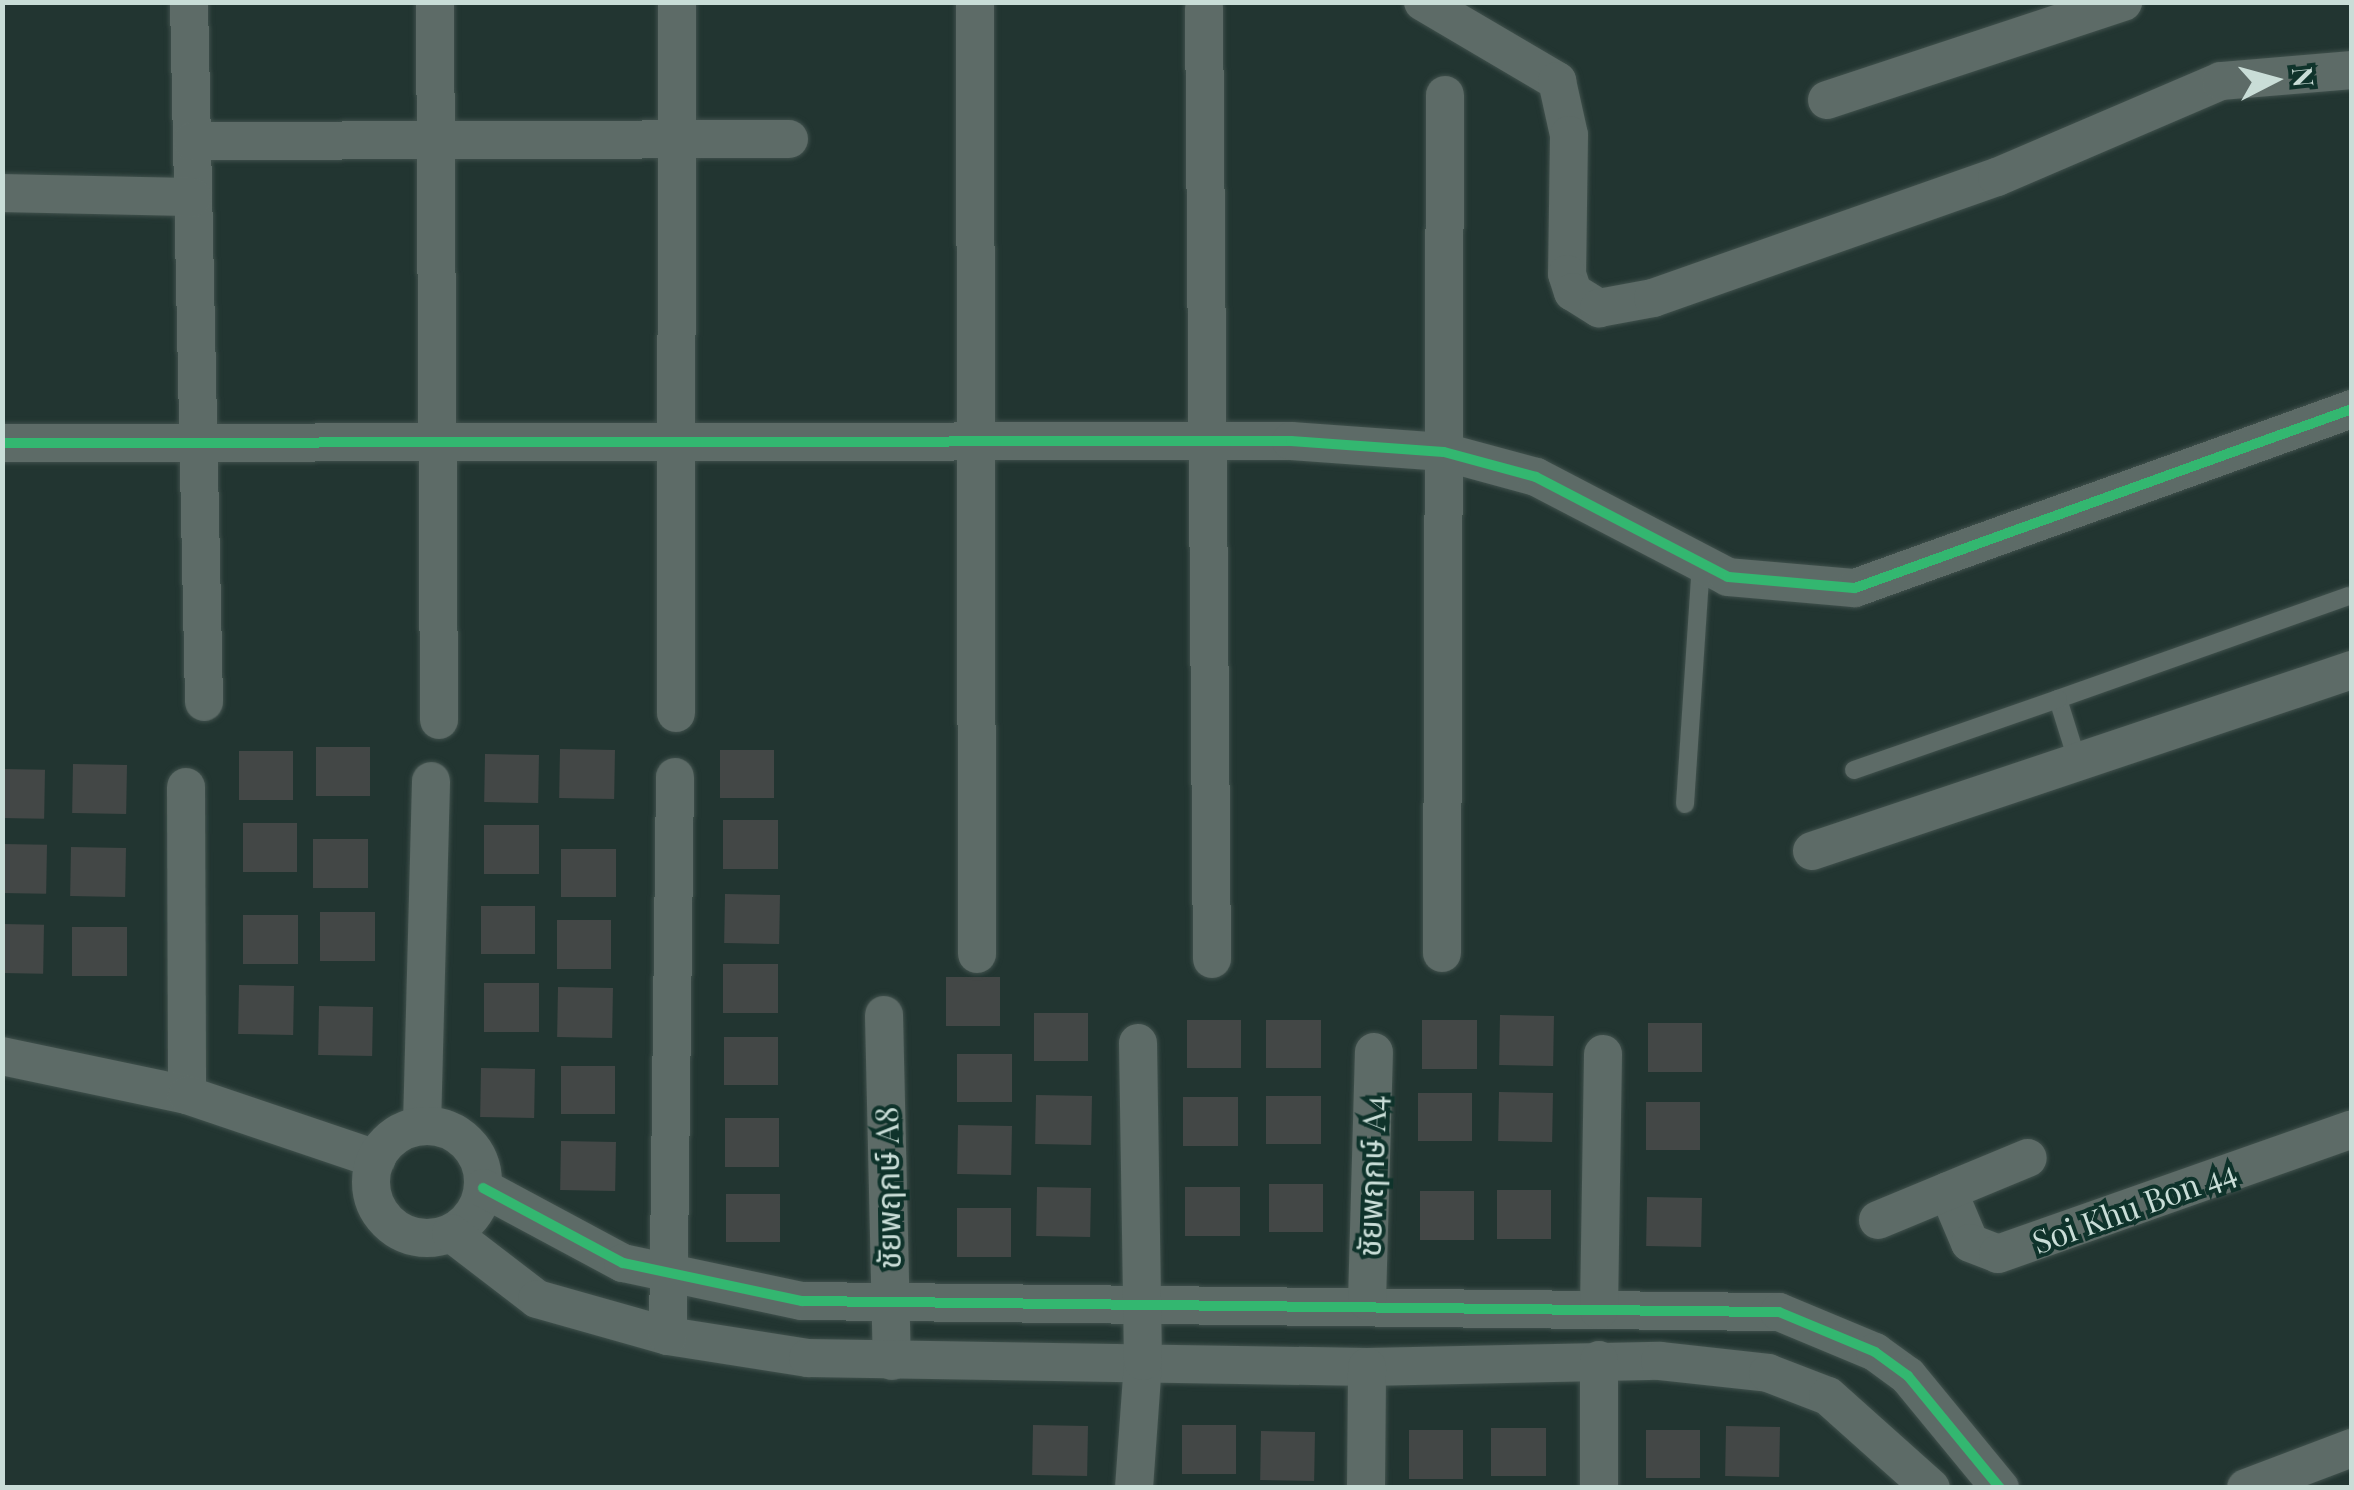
<!DOCTYPE html>
<html>
<head>
<meta charset="utf-8">
<style>
	body { margin:0 }
	#map { position:relative; width:2354px; height:1490px; overflow:hidden; background:#223531; font-family:"Playfair Display","Noto Sans Thai",serif }
	div>[style] { position:absolute }
	.building>* { inset:0; background:#434746; transform-origin:0 0 }
	.roads { filter:drop-shadow(0 0 2px #41514d) drop-shadow(0 0 2px #41514d) }
	.lane>* { height:18px; margin:-9px; padding:0 9px; transform-origin:9px; border-radius:9px; background:#5d6b67 }
	.street>* { height:38px; margin:-19px; padding:0 19px; transform-origin:19px; border-radius:19px; background:#5d6b67 }
	.street>.ring { margin:-19px; padding:0; box-sizing:content-box; background:none; border:38px solid #5d6b67; border-radius:50% }
	.cycleway>* { height:10px; margin:-5px; padding:0 5px; transform-origin:5px; border-radius:5px; background:#33b770 }
	span { translate:-50% -50%; white-space:nowrap; text-align:center; line-height:1.15; -webkit-text-stroke:8px #0f332b; paint-order:stroke }
	.street-label { font-size:32px; color:#c9ddd7 }
	.frame { position:absolute; inset:0; border:5px solid #c9ddd7; pointer-events:none }
	.north { position:absolute; left:2224px; top:30px; width:100px; height:100px; -webkit-text-stroke:8px #0f332b; paint-order:stroke; rotate:84deg; font-size:28px; font-weight:700; line-height:40px; text-align:center; color:#c9ddd7 }
	.north::after { content:''; display:block; margin:auto; width:35px; height:45px; background:#c9ddd7; clip-path:polygon(50% 0,100% 100%,50% 72%,0 100%) }
</style>
</head>
<body>
<div id="map">
	<div class="building">
		<div style="left:316px;top:747px;width:54px;height:49px"></div>
		<div style="left:560px;top:749px;width:55px;height:49px;rotate:1deg"></div>
		<div style="left:720px;top:750px;width:54px;height:48px"></div>
		<div style="left:239px;top:751px;width:54px;height:49px"></div>
		<div style="left:485px;top:754px;width:54px;height:48px;rotate:1deg"></div>
		<div style="left:73px;top:764px;width:54px;height:49px;rotate:1deg"></div>
		<div style="left:2px;top:769px;width:43px;height:49px;rotate:1deg"></div>
		<div style="left:723px;top:820px;width:55px;height:49px"></div>
		<div style="left:243px;top:823px;width:54px;height:49px"></div>
		<div style="left:484px;top:825px;width:55px;height:49px"></div>
		<div style="left:313px;top:839px;width:55px;height:49px"></div>
		<div style="left:2px;top:844px;width:45px;height:49px;rotate:1deg"></div>
		<div style="left:71px;top:847px;width:55px;height:49px;rotate:1deg"></div>
		<div style="left:561px;top:849px;width:55px;height:48px"></div>
		<div style="left:725px;top:894px;width:55px;height:49px;rotate:1deg"></div>
		<div style="left:481px;top:906px;width:54px;height:48px"></div>
		<div style="left:320px;top:912px;width:55px;height:49px"></div>
		<div style="left:243px;top:915px;width:55px;height:49px"></div>
		<div style="left:557px;top:920px;width:54px;height:49px"></div>
		<div style="left:2px;top:924px;width:42px;height:49px;rotate:1deg"></div>
		<div style="left:72px;top:927px;width:55px;height:49px"></div>
		<div style="left:723px;top:964px;width:55px;height:49px"></div>
		<div style="left:946px;top:977px;width:54px;height:49px"></div>
		<div style="left:484px;top:983px;width:55px;height:49px"></div>
		<div style="left:239px;top:985px;width:55px;height:49px;rotate:1deg"></div>
		<div style="left:558px;top:987px;width:55px;height:50px;rotate:1deg"></div>
		<div style="left:319px;top:1006px;width:54px;height:49px;rotate:1deg"></div>
		<div style="left:1034px;top:1013px;width:54px;height:48px"></div>
		<div style="left:1500px;top:1015px;width:54px;height:50px;rotate:1deg"></div>
		<div style="left:1187px;top:1020px;width:54px;height:48px"></div>
		<div style="left:1266px;top:1020px;width:55px;height:48px"></div>
		<div style="left:1422px;top:1020px;width:55px;height:49px"></div>
		<div style="left:1648px;top:1023px;width:54px;height:49px"></div>
		<div style="left:724px;top:1037px;width:54px;height:48px"></div>
		<div style="left:957px;top:1054px;width:55px;height:48px"></div>
		<div style="left:561px;top:1066px;width:54px;height:48px"></div>
		<div style="left:481px;top:1068px;width:54px;height:49px;rotate:1deg"></div>
		<div style="left:1499px;top:1092px;width:54px;height:49px;rotate:1deg"></div>
		<div style="left:1418px;top:1093px;width:54px;height:48px"></div>
		<div style="left:1036px;top:1095px;width:56px;height:49px;rotate:1deg"></div>
		<div style="left:1266px;top:1096px;width:55px;height:48px"></div>
		<div style="left:1183px;top:1097px;width:55px;height:49px"></div>
		<div style="left:1646px;top:1102px;width:54px;height:48px"></div>
		<div style="left:725px;top:1118px;width:54px;height:49px"></div>
		<div style="left:958px;top:1125px;width:54px;height:49px;rotate:1deg"></div>
		<div style="left:561px;top:1141px;width:55px;height:49px;rotate:1deg"></div>
		<div style="left:1269px;top:1184px;width:54px;height:48px"></div>
		<div style="left:1037px;top:1187px;width:54px;height:49px;rotate:1deg"></div>
		<div style="left:1185px;top:1187px;width:55px;height:49px"></div>
		<div style="left:1497px;top:1190px;width:54px;height:49px"></div>
		<div style="left:1420px;top:1191px;width:54px;height:49px"></div>
		<div style="left:726px;top:1194px;width:54px;height:48px"></div>
		<div style="left:1647px;top:1197px;width:55px;height:49px;rotate:1deg"></div>
		<div style="left:957px;top:1208px;width:54px;height:49px"></div>
		<div style="left:1033px;top:1425px;width:55px;height:50px;rotate:1deg"></div>
		<div style="left:1182px;top:1425px;width:54px;height:49px"></div>
		<div style="left:1726px;top:1426px;width:54px;height:50px;rotate:1deg"></div>
		<div style="left:1491px;top:1428px;width:55px;height:48px"></div>
		<div style="left:1409px;top:1430px;width:54px;height:49px"></div>
		<div style="left:1646px;top:1430px;width:54px;height:48px"></div>
		<div style="left:1261px;top:1431px;width:54px;height:49px;rotate:1deg"></div>
	</div>
	<div class="roads">
		<div class="lane">
			<div style="left:2078px;top:763px;width:67px;rotate:-107.4deg"></div>
			<div style="left:2058px;top:699px;width:309px;rotate:-19.5deg"></div>
			<div style="left:1854px;top:770px;width:216px;rotate:-19.2deg"></div>
			<div style="left:1685px;top:804px;width:240px;rotate:-86.2deg"></div>
		</div>
		<div class="street">
			<div style="left:189px;top:2px;width:700px;rotate:88.77deg"></div>
			<div style="left:435px;top:2px;width:718px;rotate:89.68deg"></div>
			<div style="left:975px;top:2px;width:952px;rotate:89.88deg"></div>
			<div style="left:1423px;top:2px;width:156px;rotate:30.5deg"></div>
			<div style="left:1557px;top:81px;width:55px;rotate:77.5deg"></div>
			<div style="left:1569px;top:135px;width:139px;rotate:90.8deg"></div>
			<div style="left:1567px;top:274px;width:19px;rotate:72deg"></div>
			<div style="left:1573px;top:292px;width:31px;rotate:32deg"></div>
			<div style="left:1599px;top:308px;width:55px;rotate:-10.5deg"></div>
			<div style="left:1653px;top:298px;width:365px;rotate:-19.4deg"></div>
			<div style="left:1997px;top:177px;width:244px;rotate:-23.2deg"></div>
			<div style="left:2221px;top:81px;width:131px;rotate:-4.8deg"></div>
			<div style="left:1204px;top:8px;width:951px;rotate:89.52deg"></div>
			<div style="left:1827px;top:100px;width:312px;rotate:-18.3deg"></div>
			<div style="left:192px;top:141px;width:597px;rotate:-0.19deg"></div>
			<div style="left:2px;top:193px;width:191px;rotate:1.2deg"></div>
			<div style="left:2px;top:443px;width:1289px;rotate:-0.09deg"></div>
			<div style="left:1291px;top:441px;width:153px;rotate:4.1deg"></div>
			<div style="left:1444px;top:452px;width:95px;rotate:15.2deg"></div>
			<div style="left:1536px;top:477px;width:216px;rotate:27.5deg"></div>
			<div style="left:1728px;top:577px;width:127px;rotate:5deg"></div>
			<div style="left:1855px;top:588px;width:528px;rotate:-19.81deg"></div>
			<div style="left:676px;top:713px;width:711px;rotate:-89.92deg"></div>
			<div style="left:186px;top:787px;width:308px;rotate:89.8deg"></div>
			<div style="left:1812px;top:851px;width:570px;rotate:-18.53deg"></div>
			<div style="left:1442px;top:953px;width:858px;rotate:-89.8deg"></div>
			<div style="left:884px;top:1015px;width:346px;rotate:88.7deg"></div>
			<div style="left:2px;top:1056px;width:189px;rotate:11.9deg"></div>
			<div style="left:187px;top:1095px;width:200px;rotate:18.7deg"></div>
			<div style="left:422px;top:1126px;width:345px;rotate:-88.5deg"></div>
			<div class="ring" style="left:371px;top:1126px;width:74px;height:74px"></div>
			<div style="left:483px;top:1188px;width:159px;rotate:28.2deg"></div>
			<div style="left:623px;top:1263px;width:183px;rotate:12deg"></div>
			<div style="left:802px;top:1301px;width:977px;rotate:0.65deg"></div>
			<div style="left:1779px;top:1312px;width:104px;rotate:22.6deg"></div>
			<div style="left:1875px;top:1352px;width:41px;rotate:36deg"></div>
			<div style="left:1908px;top:1376px;width:145px;rotate:50.6deg"></div>
			<div style="left:1948px;top:1191px;width:56px;rotate:67.1deg"></div>
			<div style="left:1970px;top:1243px;width:30px;rotate:21deg"></div>
			<div style="left:1998px;top:1254px;width:375px;rotate:-19.4deg"></div>
			<div style="left:1878px;top:1220px;width:162px;rotate:-22.5deg"></div>
			<div style="left:451px;top:1233px;width:108px;rotate:37.5deg"></div>
			<div style="left:537px;top:1299px;width:136px;rotate:15.8deg"></div>
			<div style="left:668px;top:1336px;width:142px;rotate:8.9deg"></div>
			<div style="left:808px;top:1358px;width:559px;rotate:0.92deg"></div>
			<div style="left:1367px;top:1367px;width:293px;rotate:-1.2deg"></div>
			<div style="left:1660px;top:1361px;width:109px;rotate:6.3deg"></div>
			<div style="left:1768px;top:1373px;width:64px;rotate:21deg"></div>
			<div style="left:1828px;top:1396px;width:138px;rotate:41.8deg"></div>
			<div style="left:1367px;top:1301px;width:249px;rotate:-88.4deg"></div>
			<div style="left:1599px;top:1310px;width:256px;rotate:-89.1deg"></div>
			<div style="left:668px;top:1336px;width:559px;rotate:-89.28deg"></div>
			<div style="left:1134px;top:1488px;width:127px;rotate:-85.9deg"></div>
			<div style="left:1143px;top:1361px;width:318px;rotate:-90.9deg"></div>
			<div style="left:1366px;top:1488px;width:121px;rotate:-89.5deg"></div>
			<div style="left:1599px;top:1488px;width:128px;rotate:-90deg"></div>
			<div style="left:2246px;top:1488px;width:113px;rotate:-20.7deg"></div>
		</div>
	</div>
	<div class="cycleway">
		<div style="left:2px;top:443px;width:1289px;rotate:-0.09deg"></div>
		<div style="left:1291px;top:441px;width:153px;rotate:4.1deg"></div>
		<div style="left:1444px;top:452px;width:95px;rotate:15.2deg"></div>
		<div style="left:1536px;top:477px;width:216px;rotate:27.5deg"></div>
		<div style="left:1728px;top:577px;width:127px;rotate:5deg"></div>
		<div style="left:1855px;top:588px;width:528px;rotate:-19.81deg"></div>
		<div style="left:483px;top:1188px;width:159px;rotate:28.2deg"></div>
		<div style="left:623px;top:1263px;width:183px;rotate:12deg"></div>
		<div style="left:802px;top:1301px;width:977px;rotate:0.65deg"></div>
		<div style="left:1779px;top:1312px;width:104px;rotate:22.6deg"></div>
		<div style="left:1875px;top:1352px;width:41px;rotate:36deg"></div>
		<div style="left:1908px;top:1376px;width:145px;rotate:50.6deg"></div>
	</div>
	<div class="street-label">
		<span style="left:1371px;top:1176px;rotate:-88deg">ชัยพฤกษ์ A4</span>
		<span style="left:887px;top:1188px;rotate:-91deg">ชัยพฤกษ์ A8</span>
		<span style="left:2134px;top:1206px;rotate:-20deg">Soi Khu Bon 44</span>
	</div>
	<div class="frame"></div>
	<div class="north">N</div>
</div>
</body>
</html>
